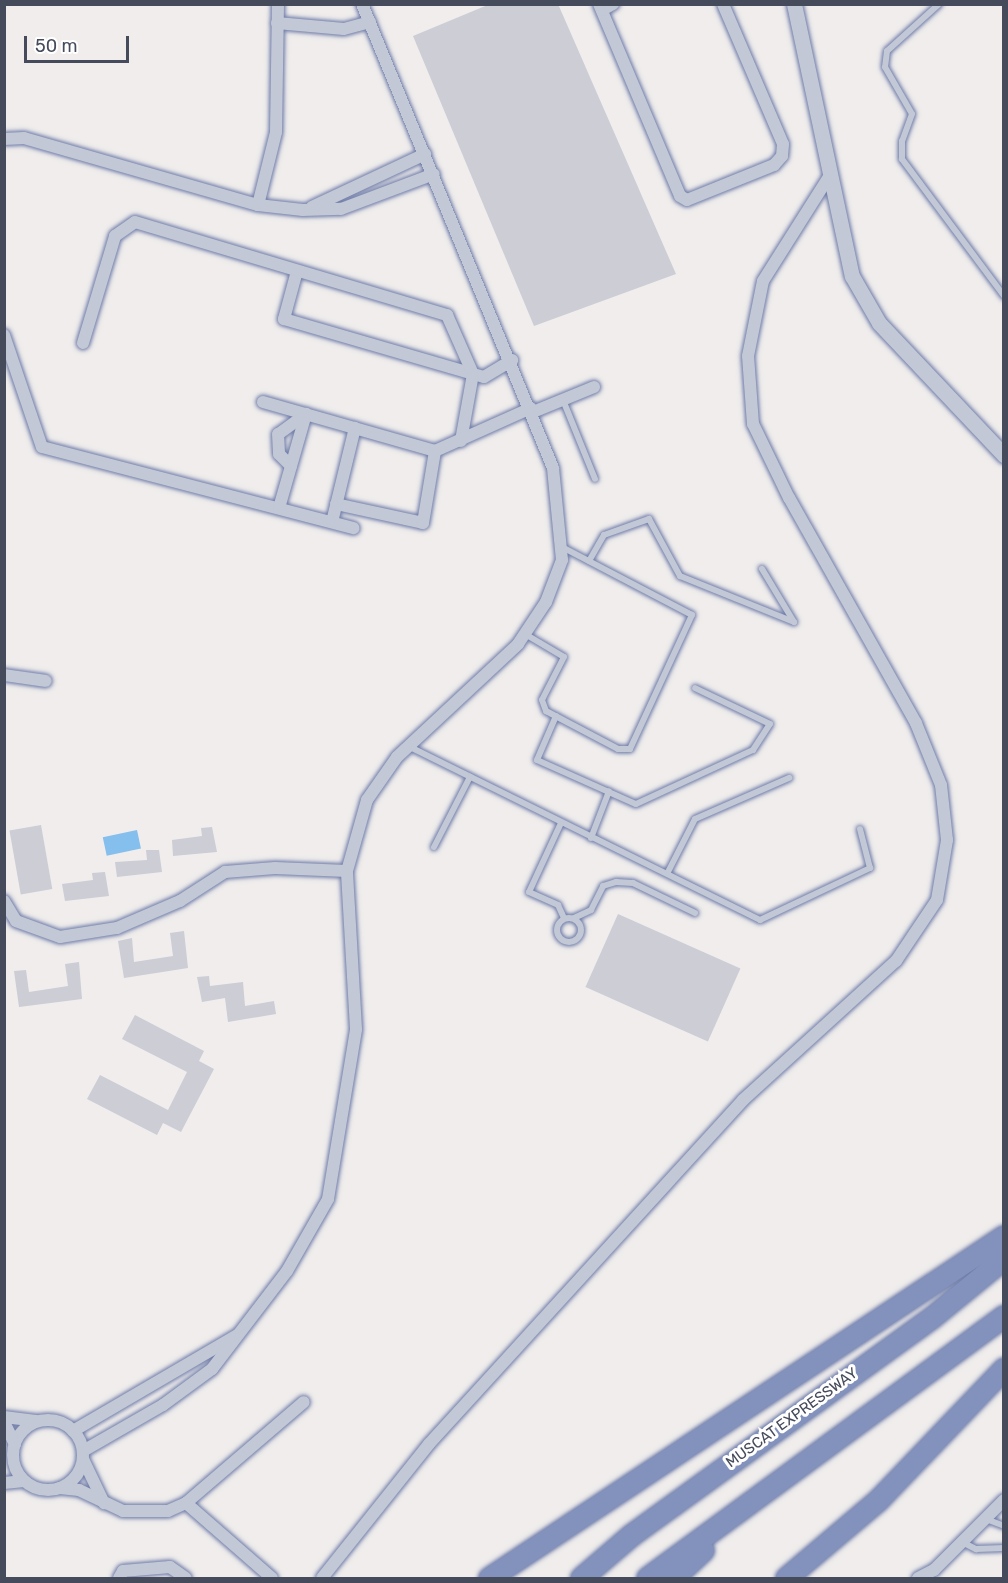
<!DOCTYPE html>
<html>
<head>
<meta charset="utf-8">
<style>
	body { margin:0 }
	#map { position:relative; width:1008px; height:1583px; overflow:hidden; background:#f0edec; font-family:Rubik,sans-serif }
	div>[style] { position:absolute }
	.water>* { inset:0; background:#84bfed; transform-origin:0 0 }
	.building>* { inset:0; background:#cccdd5; transform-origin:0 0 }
	.roads { filter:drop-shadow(0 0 2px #6e7ca9) drop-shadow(0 0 2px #6e7ca9) }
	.service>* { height:6px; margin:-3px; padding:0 3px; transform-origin:3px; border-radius:3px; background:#c2c8d5 }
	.service>.ring { margin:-3px; padding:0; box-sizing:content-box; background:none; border:6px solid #c2c8d5; border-radius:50% }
	.minor>* { height:12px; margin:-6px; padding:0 6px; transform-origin:6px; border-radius:6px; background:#c2c8d5 }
	.minor>.ring { margin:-6px; padding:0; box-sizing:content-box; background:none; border:12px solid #c2c8d5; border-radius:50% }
	.tertiary>* { height:15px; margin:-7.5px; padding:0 7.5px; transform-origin:7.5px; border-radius:7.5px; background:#c2c8d5 }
	.motorway>* { height:21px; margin:-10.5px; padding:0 10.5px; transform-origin:10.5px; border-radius:10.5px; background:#8392bd }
	span { translate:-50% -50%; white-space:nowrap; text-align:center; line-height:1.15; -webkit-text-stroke:6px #fff; paint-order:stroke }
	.street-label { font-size:15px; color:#454b5a }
	.frame { position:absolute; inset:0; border:6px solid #454b5a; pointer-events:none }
	.scale { position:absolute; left:24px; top:36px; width:105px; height:27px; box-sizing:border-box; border:3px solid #454b5a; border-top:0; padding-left:8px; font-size:18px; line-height:21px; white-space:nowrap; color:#454b5a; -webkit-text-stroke:4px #fff; paint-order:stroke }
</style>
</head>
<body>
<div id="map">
	<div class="water">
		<div style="left:137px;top:830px;width:19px;height:35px;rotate:78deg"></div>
	</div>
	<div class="building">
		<div style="clip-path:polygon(490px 4px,558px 4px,676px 274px,534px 326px,413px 36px)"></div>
		<div style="left:41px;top:825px;width:65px;height:32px;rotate:80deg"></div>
		<div style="clip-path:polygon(212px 827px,217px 852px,173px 856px,172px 840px,202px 836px,201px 828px)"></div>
		<div style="clip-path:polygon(146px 850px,159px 850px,162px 872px,117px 877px,115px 862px,147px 860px)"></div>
		<div style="clip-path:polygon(105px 872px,109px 896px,65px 901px,62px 884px,93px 880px,92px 873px)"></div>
		<div style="left:618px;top:914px;width:134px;height:80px;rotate:24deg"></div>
		<div style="clip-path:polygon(184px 931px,188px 968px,124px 978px,118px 941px,132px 938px,134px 962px,173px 956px,170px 933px)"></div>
		<div style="clip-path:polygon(79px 962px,82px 999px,19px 1007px,14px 971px,26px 970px,29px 992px,68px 986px,65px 964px)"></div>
		<div style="clip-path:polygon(209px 976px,210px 986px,243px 982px,245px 1006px,274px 1001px,276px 1014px,228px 1022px,225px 998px,202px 1002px,197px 977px)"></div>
		<div style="clip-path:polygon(135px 1015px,204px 1051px,199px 1061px,214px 1069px,181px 1132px,163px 1123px,157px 1135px,87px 1099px,100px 1075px,168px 1110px,187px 1072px,122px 1039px)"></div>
	</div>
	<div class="roads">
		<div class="service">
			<div style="left:939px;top:4px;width:70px;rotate:137.9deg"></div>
			<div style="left:887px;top:51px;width:16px;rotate:97deg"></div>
			<div style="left:885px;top:67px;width:54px;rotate:60.1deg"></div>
			<div style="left:912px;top:114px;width:29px;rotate:110deg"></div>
			<div style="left:902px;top:141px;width:18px;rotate:90deg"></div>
			<div style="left:902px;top:159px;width:171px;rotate:53.3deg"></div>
			<div style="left:563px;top:400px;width:85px;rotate:67.9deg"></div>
			<div style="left:589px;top:561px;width:30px;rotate:-60deg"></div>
			<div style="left:604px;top:535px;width:48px;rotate:-19.6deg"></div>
			<div style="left:649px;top:519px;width:65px;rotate:61.5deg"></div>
			<div style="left:680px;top:576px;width:123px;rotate:22deg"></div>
			<div style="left:794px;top:622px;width:62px;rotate:-121.1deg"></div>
			<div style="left:525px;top:634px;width:45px;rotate:30.5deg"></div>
			<div style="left:564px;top:657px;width:48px;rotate:117.1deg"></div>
			<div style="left:542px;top:700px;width:12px;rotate:70deg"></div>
			<div style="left:546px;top:711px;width:81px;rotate:27.8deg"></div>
			<div style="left:618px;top:749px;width:12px"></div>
			<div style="left:630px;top:749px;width:148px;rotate:-65.2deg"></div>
			<div style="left:692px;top:615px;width:147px;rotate:-152.4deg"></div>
			<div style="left:556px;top:716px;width:48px;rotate:113.4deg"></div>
			<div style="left:537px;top:760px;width:108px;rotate:24deg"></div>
			<div style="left:636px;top:804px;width:129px;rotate:-24.8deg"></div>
			<div style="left:753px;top:750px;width:31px;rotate:-57deg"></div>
			<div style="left:770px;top:724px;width:83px;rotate:-154.4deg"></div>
			<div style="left:408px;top:746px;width:393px;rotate:26.3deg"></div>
			<div style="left:760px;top:920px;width:122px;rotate:-25.3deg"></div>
			<div style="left:870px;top:868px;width:40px;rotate:-104.4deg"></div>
			<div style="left:561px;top:823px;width:76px;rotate:114.9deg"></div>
			<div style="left:529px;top:892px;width:32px;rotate:24deg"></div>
			<div style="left:558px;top:905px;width:14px;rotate:65deg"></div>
			<div style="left:591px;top:838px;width:50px;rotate:-69deg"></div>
			<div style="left:434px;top:847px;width:79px;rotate:-62.8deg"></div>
			<div style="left:668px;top:872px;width:59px;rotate:-63deg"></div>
			<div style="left:695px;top:819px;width:103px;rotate:-23.6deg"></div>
			<div class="ring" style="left:557px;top:918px;width:18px;height:18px"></div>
			<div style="left:574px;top:918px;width:19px;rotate:-25deg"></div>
			<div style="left:591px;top:910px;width:27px;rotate:-63deg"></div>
			<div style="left:603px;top:886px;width:14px;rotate:-17deg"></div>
			<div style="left:616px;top:882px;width:17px;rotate:3deg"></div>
			<div style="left:633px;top:883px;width:69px;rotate:25.8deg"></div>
			<div style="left:986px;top:1519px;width:19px;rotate:21deg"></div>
			<div style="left:962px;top:1542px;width:16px;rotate:27deg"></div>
			<div style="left:976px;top:1549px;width:28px;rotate:-2deg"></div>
		</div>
		<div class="minor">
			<div style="left:599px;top:4px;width:208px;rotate:67.1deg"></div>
			<div style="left:680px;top:196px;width:8px;rotate:30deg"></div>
			<div style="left:687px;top:200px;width:94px;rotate:-21.9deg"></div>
			<div style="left:774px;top:165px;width:12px;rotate:-48deg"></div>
			<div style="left:782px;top:156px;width:12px;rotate:-85deg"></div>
			<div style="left:783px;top:144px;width:152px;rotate:-113.2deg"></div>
			<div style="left:602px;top:10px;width:13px;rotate:-29deg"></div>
			<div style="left:277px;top:23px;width:67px;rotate:5.1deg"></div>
			<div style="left:344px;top:29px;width:27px;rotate:-15deg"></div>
			<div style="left:4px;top:139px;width:20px;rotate:-3deg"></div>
			<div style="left:24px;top:138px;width:243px;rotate:16deg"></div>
			<div style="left:258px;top:205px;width:45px;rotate:6.3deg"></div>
			<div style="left:303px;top:210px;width:38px;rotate:-2deg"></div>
			<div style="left:341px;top:209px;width:99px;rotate:-20.6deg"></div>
			<div style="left:258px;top:205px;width:75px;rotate:-76.1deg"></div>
			<div style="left:276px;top:132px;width:128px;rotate:-89.1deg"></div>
			<div style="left:312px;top:207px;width:125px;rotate:-25.1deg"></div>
			<div style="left:297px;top:271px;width:50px;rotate:105.2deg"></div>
			<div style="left:284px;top:319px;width:208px;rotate:16.2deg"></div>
			<div style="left:484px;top:377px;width:33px;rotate:-31deg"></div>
			<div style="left:4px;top:335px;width:118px;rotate:71.3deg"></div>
			<div style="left:42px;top:447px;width:322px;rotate:14.6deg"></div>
			<div style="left:83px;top:343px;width:112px;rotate:-73.3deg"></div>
			<div style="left:115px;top:236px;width:24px;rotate:-35deg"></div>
			<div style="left:135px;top:222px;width:326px;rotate:16.6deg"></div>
			<div style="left:447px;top:315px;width:64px;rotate:66.2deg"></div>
			<div style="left:473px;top:374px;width:68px;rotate:100.2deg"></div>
			<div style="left:263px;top:402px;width:179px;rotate:15.9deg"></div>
			<div style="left:435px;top:451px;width:105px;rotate:-24.1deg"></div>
			<div style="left:533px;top:412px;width:66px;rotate:-22.3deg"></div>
			<div style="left:336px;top:504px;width:89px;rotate:12.3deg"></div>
			<div style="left:423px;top:523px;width:73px;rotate:-80.5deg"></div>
			<div style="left:279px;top:508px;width:98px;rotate:-74deg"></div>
			<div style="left:306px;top:414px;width:34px;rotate:144deg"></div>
			<div style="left:278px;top:434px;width:20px;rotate:87deg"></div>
			<div style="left:279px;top:454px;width:17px;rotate:45deg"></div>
			<div style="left:332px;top:522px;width:97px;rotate:-76.3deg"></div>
			<div style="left:4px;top:675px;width:42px;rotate:8.1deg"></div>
			<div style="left:4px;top:901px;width:23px;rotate:59deg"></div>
			<div style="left:16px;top:921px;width:47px;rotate:20deg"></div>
			<div style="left:60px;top:937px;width:58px;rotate:-9deg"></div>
			<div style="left:117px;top:928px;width:69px;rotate:-23.2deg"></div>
			<div style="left:180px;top:901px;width:54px;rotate:-32.8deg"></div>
			<div style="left:225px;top:872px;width:50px;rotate:-4.6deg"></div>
			<div style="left:275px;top:868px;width:72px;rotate:2.4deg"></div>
			<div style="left:4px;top:1417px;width:34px;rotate:7deg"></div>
			<div class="ring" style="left:13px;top:1420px;width:58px;height:58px"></div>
			<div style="left:4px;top:1422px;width:25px;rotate:64deg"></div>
			<div style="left:73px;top:1431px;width:190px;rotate:-30.3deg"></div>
			<div style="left:83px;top:1451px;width:92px;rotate:-29.9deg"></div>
			<div style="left:163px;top:1405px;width:61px;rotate:-36.3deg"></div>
			<div style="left:212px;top:1369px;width:123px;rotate:-52.6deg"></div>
			<div style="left:287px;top:1271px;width:83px;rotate:-60.3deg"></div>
			<div style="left:328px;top:1199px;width:172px;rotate:-80.6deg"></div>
			<div style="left:356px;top:1029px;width:158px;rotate:-93.3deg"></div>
			<div style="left:347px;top:871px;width:74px;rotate:-74.3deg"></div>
			<div style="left:367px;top:800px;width:52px;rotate:-55.1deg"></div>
			<div style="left:397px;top:757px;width:166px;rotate:-43deg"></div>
			<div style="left:518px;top:644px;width:50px;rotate:-56.3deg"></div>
			<div style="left:546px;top:602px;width:45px;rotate:-69.1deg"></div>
			<div style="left:562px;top:560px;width:92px;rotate:-95.6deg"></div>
			<div style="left:553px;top:468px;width:502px;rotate:-112.37deg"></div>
			<div style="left:83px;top:1459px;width:49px;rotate:64.5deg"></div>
			<div style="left:4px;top:1483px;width:20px;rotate:-6deg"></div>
			<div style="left:60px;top:1488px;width:19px;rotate:6deg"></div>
			<div style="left:79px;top:1490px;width:49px;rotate:25.5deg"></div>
			<div style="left:123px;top:1511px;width:45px"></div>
			<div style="left:168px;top:1511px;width:20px;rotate:-24deg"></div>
			<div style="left:186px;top:1503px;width:155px;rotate:-40.6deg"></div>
			<div style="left:186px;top:1503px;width:114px;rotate:41.1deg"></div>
			<div style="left:119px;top:1578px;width:8px;rotate:-60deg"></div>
			<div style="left:123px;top:1571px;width:47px;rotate:-4.9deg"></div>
			<div style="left:170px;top:1567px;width:19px;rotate:35deg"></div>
			<div style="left:322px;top:1578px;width:171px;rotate:-51.4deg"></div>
			<div style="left:429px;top:1444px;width:466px;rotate:-47.6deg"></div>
			<div style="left:743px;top:1100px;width:207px;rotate:-42.3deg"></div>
			<div style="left:896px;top:961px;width:73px;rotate:-56.1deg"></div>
			<div style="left:937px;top:900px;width:61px;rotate:-80.5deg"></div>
			<div style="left:947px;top:840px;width:55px;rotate:-96.2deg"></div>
			<div style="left:941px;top:785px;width:67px;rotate:-112deg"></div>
			<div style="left:916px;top:723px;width:258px;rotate:-119.4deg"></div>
			<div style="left:789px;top:498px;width:82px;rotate:-115.9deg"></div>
			<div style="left:753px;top:424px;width:68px;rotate:-94.2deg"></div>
			<div style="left:748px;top:356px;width:76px;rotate:-78.7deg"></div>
			<div style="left:763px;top:281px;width:125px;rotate:-57.7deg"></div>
			<div style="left:918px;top:1578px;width:18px;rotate:-27deg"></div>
			<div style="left:934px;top:1570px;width:99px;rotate:-45deg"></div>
		</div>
		<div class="tertiary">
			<div style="left:794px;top:4px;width:278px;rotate:78deg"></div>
			<div style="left:852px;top:276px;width:54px;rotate:60.1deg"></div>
			<div style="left:879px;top:323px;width:182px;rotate:46.6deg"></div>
		</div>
		<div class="motorway">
			<div style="left:489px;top:1578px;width:618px;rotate:-33.59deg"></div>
			<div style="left:581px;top:1578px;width:66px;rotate:-40.7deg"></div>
			<div style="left:631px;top:1535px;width:370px;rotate:-35.9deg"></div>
			<div style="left:931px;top:1318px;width:94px;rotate:-39.4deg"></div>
			<div style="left:647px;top:1578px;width:443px;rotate:-36.3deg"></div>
			<div style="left:673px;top:1578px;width:41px;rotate:-43deg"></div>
			<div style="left:786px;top:1578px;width:121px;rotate:-40.3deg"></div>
			<div style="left:878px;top:1500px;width:182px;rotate:-46.3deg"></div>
		</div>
	</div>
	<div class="street-label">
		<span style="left:792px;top:1418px;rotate:-36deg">MUSCAT EXPRESSWAY</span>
	</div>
	<div class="frame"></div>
	<div class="scale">50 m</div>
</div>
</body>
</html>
